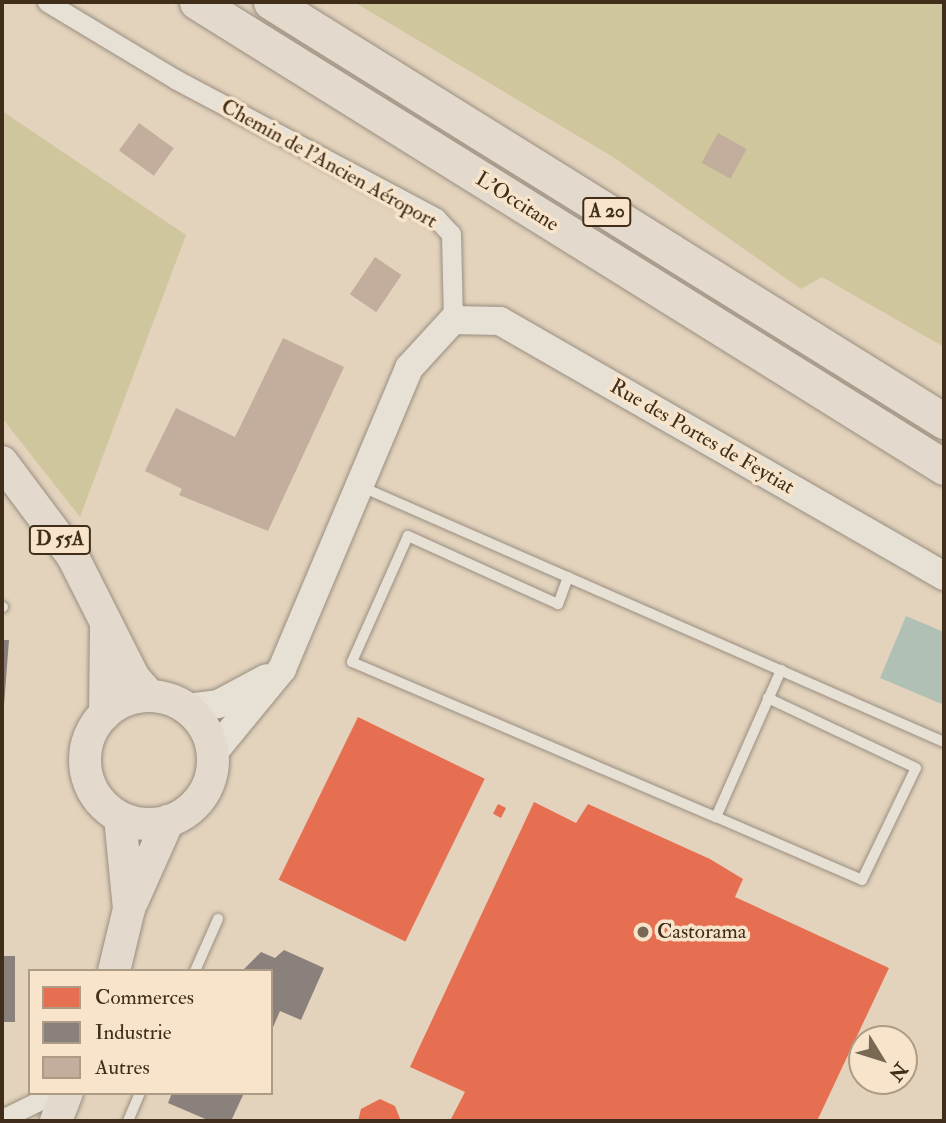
<!DOCTYPE html>
<html>
<head>
<meta charset="utf-8">
<style>
	body { margin:0 }
	#map { position:relative; width:946px; height:1123px; overflow:hidden; background:#e3d3bc; font-family:"IM FELL Double Pica",serif }
	div>[style] { position:absolute }
	.green>* { inset:0; background:#d0c69e }
	.water>* { inset:0; background:#b1c0b4 }
	.shops>* { inset:0; background:#e76f51; transform-origin:0 0 }
	.industry>* { inset:0; background:#8a817c; transform-origin:0 0 }
	.building>* { inset:0; background:#c3ae9d; transform-origin:0 0 }
	.roads { filter:drop-shadow(0 0 2px #998e80) drop-shadow(0 0 2px #998e80) }
	.lane>* { height:10px; margin:-5px; padding:0 5px; transform-origin:5px; border-radius:5px; background:#e7e0d5 }
	.street>* { height:19px; margin:-9.5px; padding:0 9.5px; transform-origin:9.5px; border-radius:9.5px; background:#e7e0d5 }
	.secondary>* { height:28px; margin:-14px; padding:0 14px; transform-origin:14px; border-radius:14px; background:#e7e0d5 }
	.primary>* { height:32px; margin:-16px; padding:0 16px; transform-origin:16px; border-radius:16px; background:#e3dacd }
	.primary>.ring { margin:-16px; padding:0; box-sizing:content-box; background:none; border:32px solid #e3dacd; border-radius:50% }
	.highway>* { height:35px; margin:-17.5px; padding:0 17.5px; transform-origin:17.5px; border-radius:17.5px; background:#e3dacd }
	.dots>* { width:19px; height:19px; translate:-50% -50%; box-sizing:border-box; border:4px solid #f7e4ca; border-radius:50% }
	span { translate:-50% -50%; white-space:nowrap; text-align:center; line-height:1.15; -webkit-text-stroke:7px #f7e4ca; paint-order:stroke }
	.shield-label span { padding:2px 5px; background:#f7e4ca; border:2px solid; border-radius:5px; -webkit-text-stroke-width:0 }
	.shield-label { font-size:19px; color:#402e1a; font-weight:700 }
	.street-label { font-size:21px; color:#402e1a }
	.poi-label { font-size:21px; color:#402e1a }
	.left { translate:0 -50%; text-align:left }
	.frame { position:absolute; inset:0; border:4px solid #402e1a; pointer-events:none }
	.legend { position:absolute; left:28px; top:969px; width:245px; height:126px; box-sizing:border-box; background:#f7e4ca; border:2px solid #ae9b84; margin:0; padding:9px 12px; list-style:none; font-size:21px; color:#402e1a }
	.legend li { display:flex; align-items:center; gap:14px; height:35px }
	.legend b { width:35px; border:2px solid #ae9b84 }
	.north { position:absolute; left:848px; top:1025px; width:70px; height:70px; box-sizing:border-box; background:#f7e4ca; border:2px solid #ae9b84; border-radius:50%; rotate:128deg; font-size:19px; font-weight:700; line-height:28px; text-align:center; color:#402e1a }
	.north::after { content:''; display:block; margin:auto; width:24px; height:32px; background:#796853; clip-path:polygon(50% 0,100% 100%,50% 72%,0 100%) }
</style>
</head>
<body>
<div id="map">
	<div class="green">
		<div style="clip-path:polygon(354px 2px,944px 2px,944px 347px,822px 277px,801px 289px,613px 157px)"></div>
		<div style="clip-path:polygon(2px 111px,186px 235px,80px 517px,2px 418px)"></div>
	</div>
	<div class="water">
		<div style="clip-path:polygon(906px 616px,944px 632px,944px 705px,880px 678px)"></div>
	</div>
	<div class="shops">
		<div style="left:358px;top:717px;width:141px;height:181px;rotate:26deg"></div>
		<div style="clip-path:polygon(534px 802px,576px 823px,588px 804px,710px 859px,743px 879px,735px 897px,889px 968px,817px 1121px,450px 1121px,465px 1092px,410px 1067px)"></div>
		<div style="left:498px;top:804px;width:9px;height:11px;rotate:27deg"></div>
		<div style="clip-path:polygon(380px 1099px,395px 1106px,401px 1121px,358px 1121px,361px 1109px)"></div>
	</div>
	<div class="industry">
		<div style="clip-path:polygon(2px 640px,9px 640px,4px 705px,2px 705px)"></div>
		<div style="clip-path:polygon(284px 950px,324px 968px,301px 1020px,280px 1011px,271px 1032px,271px 971px,243px 970px,261px 952px,275px 958px)"></div>
		<div style="left:2px;top:956px;width:13px;height:66px"></div>
		<div style="clip-path:polygon(172px 1093px,244px 1093px,231px 1121px,210px 1121px,168px 1103px)"></div>
	</div>
	<div class="building">
		<div style="left:139px;top:123px;width:43px;height:34px;rotate:36deg"></div>
		<div style="left:718px;top:133px;width:33px;height:34px;rotate:29deg"></div>
		<div style="left:375px;top:257px;width:32px;height:45px;rotate:34deg"></div>
		<div style="clip-path:polygon(283px 338px,344px 367px,268px 531px,179px 495px,182px 489px,145px 471px,176px 408px,235px 437px)"></div>
	</div>
	<div class="roads">
		<div class="lane">
			<div style="left:362px;top:487px;width:635px;rotate:23.66deg"></div>
			<div style="left:568px;top:577px;width:29px;rotate:110deg"></div>
			<div style="left:558px;top:604px;width:165px;rotate:-155.6deg"></div>
			<div style="left:408px;top:536px;width:138px;rotate:114deg"></div>
			<div style="left:352px;top:662px;width:396px;rotate:23.1deg"></div>
			<div style="left:716px;top:817px;width:161px;rotate:-66.1deg"></div>
			<div style="left:2px;top:607px;width:1px"></div>
			<div style="left:716px;top:817px;width:159px;rotate:23.3deg"></div>
			<div style="left:862px;top:880px;width:124px;rotate:-64.3deg"></div>
			<div style="left:916px;top:768px;width:164px;rotate:-154.7deg"></div>
			<div style="left:195px;top:971px;width:57px;rotate:-66.1deg"></div>
			<div style="left:128px;top:1121px;width:30px;rotate:-67deg"></div>
		</div>
		<div class="street">
			<div style="left:47px;top:2px;width:149px;rotate:31deg"></div>
			<div style="left:175px;top:79px;width:296px;rotate:28deg"></div>
			<div style="left:436px;top:218px;width:22px;rotate:47deg"></div>
			<div style="left:451px;top:234px;width:86px;rotate:88.7deg"></div>
			<div style="left:2px;top:1119px;width:59px;rotate:-26.1deg"></div>
		</div>
		<div class="secondary">
			<div style="left:187px;top:708px;width:31px;rotate:-7deg"></div>
			<div style="left:218px;top:704px;width:55px;rotate:-28deg"></div>
			<div style="left:213px;top:753px;width:109px;rotate:-50.6deg"></div>
			<div style="left:282px;top:669px;width:327px;rotate:-67.1deg"></div>
			<div style="left:409px;top:368px;width:65px;rotate:-47.5deg"></div>
			<div style="left:453px;top:320px;width:47px;rotate:1.2deg"></div>
			<div style="left:500px;top:321px;width:512px;rotate:29.87deg"></div>
		</div>
		<div class="primary">
			<div style="left:2px;top:462px;width:119px;rotate:53.2deg"></div>
			<div style="left:73px;top:557px;width:136px;rotate:63.2deg"></div>
			<div style="left:134px;top:678px;width:24px;rotate:48deg"></div>
			<div class="ring" style="left:85px;top:696px;width:96px;height:96px"></div>
			<div style="left:105px;top:714px;width:86px;rotate:-89.3deg"></div>
			<div style="left:132px;top:902px;width:89px;rotate:-66deg"></div>
			<div style="left:114px;top:971px;width:64px;rotate:-76.4deg"></div>
			<div style="left:129px;top:909px;width:91px;rotate:-95.6deg"></div>
			<div style="left:56px;top:1121px;width:30px;rotate:-69deg"></div>
		</div>
		<div class="highway">
			<div style="left:197px;top:2px;width:880px;rotate:31.9deg"></div>
			<div style="left:271px;top:2px;width:793px;rotate:31.91deg"></div>
		</div>
	</div>
	<div class="dots">
		<div style="left:643px;top:932px;background:#796853"></div>
	</div>
	<div class="shield-label">
		<span style="left:607px;top:212px">A 20</span>
		<span style="left:60px;top:540px">D 55A</span>
	</div>
	<div class="street-label">
		<span style="left:329px;top:164px;rotate:29deg">Chemin de l'Ancien Aéroport</span>
		<span style="left:517px;top:202px;rotate:32deg">L'Occitane</span>
		<span style="left:702px;top:437px;rotate:30deg">Rue des Portes de Feytiat</span>
	</div>
	<div class="poi-label">
		<span class="left" style="left:657px;top:932px">Castorama</span>
	</div>
	<div class="frame"></div>
	<ul class="legend">
	<li><b style="height:19px;background:#e76f51"></b>Commerces</li>
	<li><b style="height:19px;background:#8a817c"></b>Industrie</li>
	<li><b style="height:19px;background:#c3ae9d"></b>Autres</li>
	</ul>
	<div class="north">N</div>
</div>
</body>
</html>
